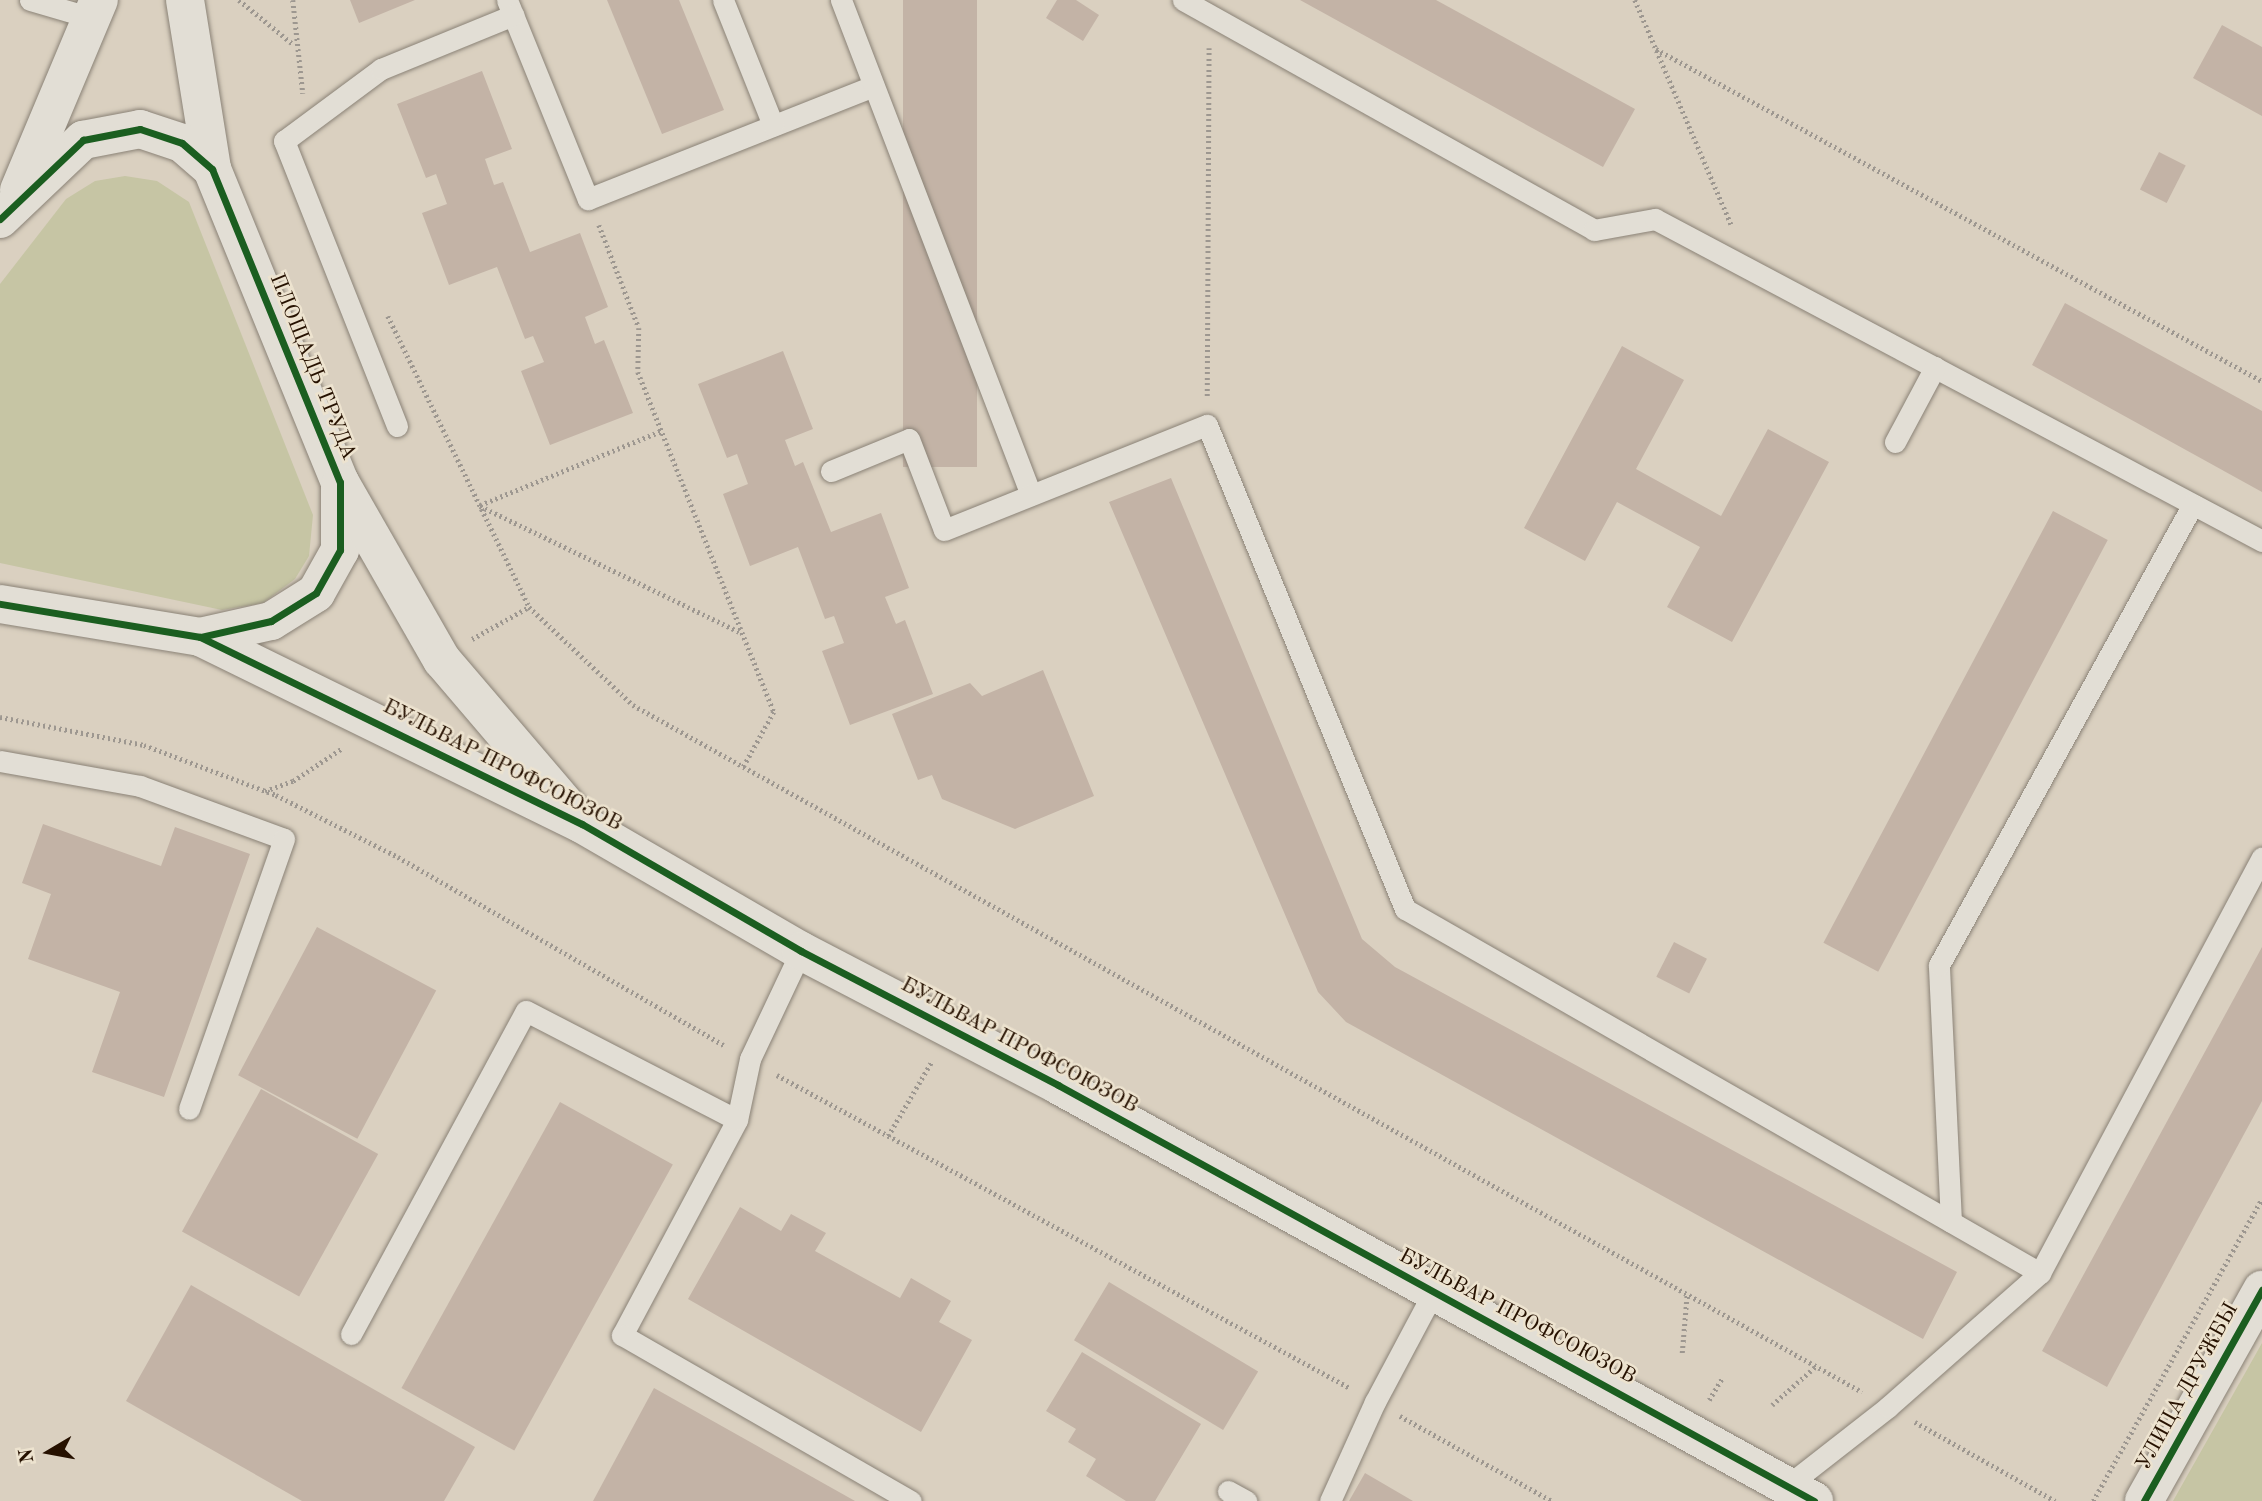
<!DOCTYPE html>
<html>
<head>
<meta charset="utf-8">
<style>
	body { margin:0 }
	#map { position:relative; width:2262px; height:1501px; overflow:hidden; background:#dad0c0; font-family:"Old Standard TT",serif }
	div>[style] { position:absolute }
	.green>* { inset:0; background:#c6c5a4 }
	.building>* { inset:0; background:#c3b3a6; transform-origin:0 0 }
	.path>* { height:4.5px; margin-top:-2.25px; transform-origin:0; background:repeating-linear-gradient(90deg,#9d9790 0 2px,transparent 0 5.5px) }
	.roads { filter:drop-shadow(0 0 2px #8a8276) drop-shadow(0 0 2px #8a8276) }
	.service>* { height:21px; margin:-10.5px; padding:0 10.5px; transform-origin:10.5px; border-radius:10.5px; background:#e2ded5 }
	.minor>* { height:38px; margin:-19px; padding:0 19px; transform-origin:19px; border-radius:19px; background:#e2ded5 }
	.tertiary>* { height:38px; margin:-19px; padding:0 19px; transform-origin:19px; border-radius:19px; background:#e2ded5 }
	.cycleway>* { height:7px; margin:-3.5px; padding:0 3.5px; transform-origin:3.5px; border-radius:3.5px; background:#1b5e20 }
	span { translate:-50% -50%; white-space:nowrap; text-align:center; line-height:1.15; -webkit-text-stroke:5px #ede3cf; paint-order:stroke }
	.street-label { font-size:21px; color:#261100 }
	.north { position:absolute; left:14px; top:1417px; width:70px; height:70px; -webkit-text-stroke:5px #ede3cf; paint-order:stroke; rotate:260deg; font-size:19px; font-weight:700; line-height:28px; text-align:center; color:#261100 }
	.north::after { content:''; display:block; margin:auto; width:24px; height:32px; background:#261100; clip-path:polygon(50% 0,100% 100%,50% 72%,0 100%) }
</style>
</head>
<body>
<div id="map">
	<div class="green">
		<div style="clip-path:polygon(125px 176px,157px 181px,189px 202px,313px 515px,309px 556px,295px 579px,263px 603px,222px 610px,0 563px,0 284px,66px 199px,95px 181px)"></div>
		<div style="clip-path:polygon(2262px 1343px,2262px 1501px,2173px 1501px)"></div>
	</div>
	<div class="building">
		<div style="clip-path:polygon(350px 0,415px 0,359px 23px)"></div>
		<div style="clip-path:polygon(607px 0,679px 0,724px 110px,662px 134px)"></div>
		<div style="left:903px;top:0;width:74px;height:467px"></div>
		<div style="clip-path:polygon(1057px 0,1076px 0,1099px 15px,1083px 41px,1046px 18px)"></div>
		<div style="clip-path:polygon(1300px 0,1436px 0,1635px 109px,1603px 167px)"></div>
		<div style="clip-path:polygon(2222px 25px,2262px 47px,2262px 116px,2193px 78px)"></div>
		<div style="clip-path:polygon(482px 71px,512px 149px,485px 159px,494px 185px,503px 182px,530px 252px,580px 233px,608px 307px,585px 317px,595px 344px,604px 340px,633px 413px,550px 445px,521px 371px,544px 362px,533px 336px,525px 339px,497px 267px,449px 285px,422px 213px,447px 204px,436px 174px,426px 178px,397px 104px)"></div>
		<div style="left:2159px;top:152px;width:30px;height:42px;rotate:27deg"></div>
		<div style="clip-path:polygon(2065px 303px,2262px 411px,2262px 492px,2032px 365px)"></div>
		<div style="clip-path:polygon(1622px 346px,1684px 380px,1636px 469px,1721px 516px,1768px 429px,1829px 462px,1732px 642px,1667px 607px,1700px 547px,1617px 502px,1585px 561px,1524px 528px)"></div>
		<div style="clip-path:polygon(783px 351px,813px 429px,785px 440px,795px 466px,803px 462px,831px 532px,881px 513px,909px 588px,885px 597px,896px 624px,905px 620px,933px 694px,850px 725px,822px 651px,844px 643px,834px 616px,825px 619px,798px 547px,750px 566px,723px 494px,748px 484px,737px 454px,727px 458px,698px 384px)"></div>
		<div style="clip-path:polygon(1171px 478px,1362px 939px,1395px 967px,1957px 1272px,1923px 1339px,1346px 1022px,1318px 992px,1109px 502px)"></div>
		<div style="left:2053px;top:511px;width:62px;height:489px;rotate:28deg"></div>
		<div style="clip-path:polygon(1043px 670px,1094px 796px,1015px 829px,942px 799px,932px 775px,918px 780px,892px 714px,970px 683px,982px 696px)"></div>
		<div style="clip-path:polygon(43px 824px,161px 866px,175px 827px,250px 854px,164px 1097px,92px 1072px,120px 992px,28px 959px,51px 894px,22px 883px)"></div>
		<div style="left:317px;top:927px;width:135px;height:168px;rotate:28deg"></div>
		<div style="left:1674px;top:942px;width:37px;height:39px;rotate:27deg"></div>
		<div style="clip-path:polygon(2262px 947px,2262px 1101px,2107px 1387px,2042px 1351px)"></div>
		<div style="left:261px;top:1089px;width:134px;height:163px;rotate:29deg"></div>
		<div style="left:560px;top:1102px;width:129px;height:327px;rotate:29deg"></div>
		<div style="clip-path:polygon(740px 1207px,781px 1231px,791px 1214px,826px 1233px,815px 1251px,900px 1298px,911px 1278px,951px 1301px,939px 1322px,972px 1340px,921px 1432px,688px 1299px)"></div>
		<div style="left:1109px;top:1282px;width:174px;height:68px;rotate:31deg"></div>
		<div style="clip-path:polygon(191px 1285px,475px 1447px,444px 1501px,302px 1501px,126px 1401px)"></div>
		<div style="clip-path:polygon(1082px 1352px,1201px 1424px,1155px 1501px,1126px 1501px,1086px 1476px,1096px 1459px,1068px 1442px,1076px 1429px,1046px 1411px)"></div>
		<div style="clip-path:polygon(654px 1388px,855px 1501px,593px 1501px)"></div>
		<div style="clip-path:polygon(1365px 1473px,1413px 1501px,1349px 1501px)"></div>
	</div>
	<div class="path">
		<div style="left:239px;top:0;width:71px;rotate:39.3deg"></div>
		<div style="left:293px;top:0;width:94px;rotate:83.9deg"></div>
		<div style="left:1635px;top:0;width:244px;rotate:66.8deg"></div>
		<div style="left:1656px;top:49px;width:691px;rotate:28.72deg"></div>
		<div style="left:599px;top:225px;width:110px;rotate:68.8deg"></div>
		<div style="left:639px;top:328px;width:44px;rotate:91.3deg"></div>
		<div style="left:638px;top:372px;width:366px;rotate:68.2deg"></div>
		<div style="left:774px;top:712px;width:64px;rotate:119deg"></div>
		<div style="left:388px;top:316px;width:323px;rotate:64.1deg"></div>
		<div style="left:529px;top:607px;width:143px;rotate:43.3deg"></div>
		<div style="left:633px;top:705px;width:1408px;rotate:29.2deg"></div>
		<div style="left:1207px;top:396px;width:348px;rotate:-89.7deg"></div>
		<div style="left:480px;top:505px;width:196px;rotate:-22.2deg"></div>
		<div style="left:480px;top:506px;width:288px;rotate:25.9deg"></div>
		<div style="left:472px;top:639px;width:65px;rotate:-29.3deg"></div>
		<div style="left:0;top:717px;width:147px;rotate:11deg"></div>
		<div style="left:144px;top:745px;width:141px;rotate:20.7deg"></div>
		<div style="left:276px;top:795px;width:137px;rotate:26.9deg"></div>
		<div style="left:398px;top:857px;width:376px;rotate:30deg"></div>
		<div style="left:265px;top:791px;width:30px;rotate:-20deg"></div>
		<div style="left:293px;top:781px;width:58px;rotate:-33.7deg"></div>
		<div style="left:777px;top:1075px;width:653px;rotate:28.65deg"></div>
		<div style="left:888px;top:1136px;width:87px;rotate:-59.6deg"></div>
		<div style="left:1682px;top:1353px;width:59px;rotate:-85.2deg"></div>
		<div style="left:1709px;top:1400px;width:27px;rotate:-59deg"></div>
		<div style="left:1772px;top:1405px;width:59px;rotate:-41.6deg"></div>
		<div style="left:1400px;top:1416px;width:174px;rotate:29.2deg"></div>
		<div style="left:1915px;top:1422px;width:161px;rotate:29.4deg"></div>
		<div style="left:2093px;top:1501px;width:346px;rotate:-60.8deg"></div>
	</div>
	<div class="roads">
		<div class="service">
			<div style="left:30px;top:0;width:65px;rotate:16.2deg"></div>
			<div style="left:507px;top:0;width:215px;rotate:67.9deg"></div>
			<div style="left:588px;top:199px;width:307px;rotate:-21.6deg"></div>
			<div style="left:723px;top:0;width:135px;rotate:68.2deg"></div>
			<div style="left:841px;top:0;width:530px;rotate:69deg"></div>
			<div style="left:1183px;top:0;width:471px;rotate:29.2deg"></div>
			<div style="left:1594px;top:230px;width:62px;rotate:-10.2deg"></div>
			<div style="left:1655px;top:219px;width:687px;rotate:27.94deg"></div>
			<div style="left:397px;top:426px;width:307px;rotate:-111.6deg"></div>
			<div style="left:284px;top:141px;width:121px;rotate:-36.6deg"></div>
			<div style="left:381px;top:69px;width:143px;rotate:-22.2deg"></div>
			<div style="left:1895px;top:442px;width:85px;rotate:-61.9deg"></div>
			<div style="left:831px;top:471px;width:84px;rotate:-22.3deg"></div>
			<div style="left:909px;top:439px;width:97px;rotate:69deg"></div>
			<div style="left:944px;top:530px;width:283px;rotate:-21.8deg"></div>
			<div style="left:1207px;top:425px;width:523px;rotate:67.75deg"></div>
			<div style="left:1405px;top:909px;width:732px;rotate:29.82deg"></div>
			<div style="left:0;top:761px;width:142px;rotate:10.1deg"></div>
			<div style="left:140px;top:786px;width:153px;rotate:20.2deg"></div>
			<div style="left:284px;top:839px;width:286px;rotate:109.4deg"></div>
			<div style="left:801px;top:951px;width:119px;rotate:115.3deg"></div>
			<div style="left:750px;top:1059px;width:62px;rotate:102deg"></div>
			<div style="left:737px;top:1120px;width:244px;rotate:118.1deg"></div>
			<div style="left:622px;top:1335px;width:333px;rotate:29.9deg"></div>
			<div style="left:1951px;top:1222px;width:257px;rotate:-92.7deg"></div>
			<div style="left:1939px;top:965px;width:526px;rotate:-61.15deg"></div>
			<div style="left:351px;top:1334px;width:367px;rotate:-61.6deg"></div>
			<div style="left:526px;top:1011px;width:237px;rotate:27.3deg"></div>
			<div style="left:1787px;top:1486px;width:128px;rotate:-38deg"></div>
			<div style="left:1888px;top:1407px;width:203px;rotate:-41.4deg"></div>
			<div style="left:2040px;top:1273px;width:471px;rotate:-61.9deg"></div>
			<div style="left:1228px;top:1491px;width:21px;rotate:29deg"></div>
			<div style="left:1330px;top:1501px;width:109px;rotate:-65.6deg"></div>
			<div style="left:1375px;top:1402px;width:126px;rotate:-62deg"></div>
		</div>
		<div class="minor">
			<div style="left:2144px;top:1501px;width:242px;rotate:-60.8deg"></div>
		</div>
		<div class="tertiary">
			<div style="left:185px;top:0;width:171px;rotate:80.9deg"></div>
			<div style="left:19px;top:190px;width:206px;rotate:-67.2deg"></div>
			<div style="left:0;top:219px;width:115px;rotate:-43.6deg"></div>
			<div style="left:83px;top:140px;width:58px;rotate:-10.9deg"></div>
			<div style="left:140px;top:129px;width:44px;rotate:18.4deg"></div>
			<div style="left:182px;top:143px;width:40px;rotate:41deg"></div>
			<div style="left:212px;top:169px;width:338px;rotate:67.8deg"></div>
			<div style="left:340px;top:482px;width:68px;rotate:90deg"></div>
			<div style="left:340px;top:550px;width:49px;rotate:119.2deg"></div>
			<div style="left:316px;top:593px;width:53px;rotate:148.1deg"></div>
			<div style="left:271px;top:621px;width:73px;rotate:167.3deg"></div>
			<div style="left:200px;top:637px;width:203px;rotate:-170.6deg"></div>
			<div style="left:341px;top:484px;width:203px;rotate:60.2deg"></div>
			<div style="left:442px;top:660px;width:199px;rotate:49.5deg"></div>
			<div style="left:200px;top:637px;width:425px;rotate:26.1deg"></div>
			<div style="left:582px;top:824px;width:253px;rotate:30.1deg"></div>
			<div style="left:801px;top:951px;width:290px;rotate:27.5deg"></div>
			<div style="left:1058px;top:1085px;width:863px;rotate:28.82deg"></div>
		</div>
	</div>
	<div class="cycleway">
		<div style="left:0;top:219px;width:115px;rotate:-43.6deg"></div>
		<div style="left:83px;top:140px;width:58px;rotate:-10.9deg"></div>
		<div style="left:140px;top:129px;width:44px;rotate:18.4deg"></div>
		<div style="left:182px;top:143px;width:40px;rotate:41deg"></div>
		<div style="left:212px;top:169px;width:338px;rotate:67.8deg"></div>
		<div style="left:340px;top:482px;width:68px;rotate:90deg"></div>
		<div style="left:340px;top:550px;width:49px;rotate:119.2deg"></div>
		<div style="left:316px;top:593px;width:53px;rotate:148.1deg"></div>
		<div style="left:271px;top:621px;width:73px;rotate:167.3deg"></div>
		<div style="left:200px;top:637px;width:203px;rotate:-170.6deg"></div>
		<div style="left:200px;top:637px;width:425px;rotate:26.1deg"></div>
		<div style="left:582px;top:824px;width:253px;rotate:30.1deg"></div>
		<div style="left:801px;top:951px;width:290px;rotate:27.5deg"></div>
		<div style="left:1058px;top:1085px;width:863px;rotate:28.82deg"></div>
		<div style="left:2144px;top:1501px;width:242px;rotate:-60.8deg"></div>
	</div>
	<div class="street-label">
		<span style="left:312px;top:367px;rotate:68deg">ПЛОЩАДЬ ТРУДА</span>
		<span style="left:502px;top:766px;rotate:27deg">БУЛЬВАР ПРОФСОЮЗОВ</span>
		<span style="left:1019px;top:1046px;rotate:28deg">БУЛЬВАР ПРОФСОЮЗОВ</span>
		<span style="left:1517px;top:1317px;rotate:28deg">БУЛЬВАР ПРОФСОЮЗОВ</span>
		<span style="left:2188px;top:1387px;rotate:-61deg">УЛИЦА ДРУЖБЫ</span>
	</div>
	<div class="north">N</div>
</div>
</body>
</html>
